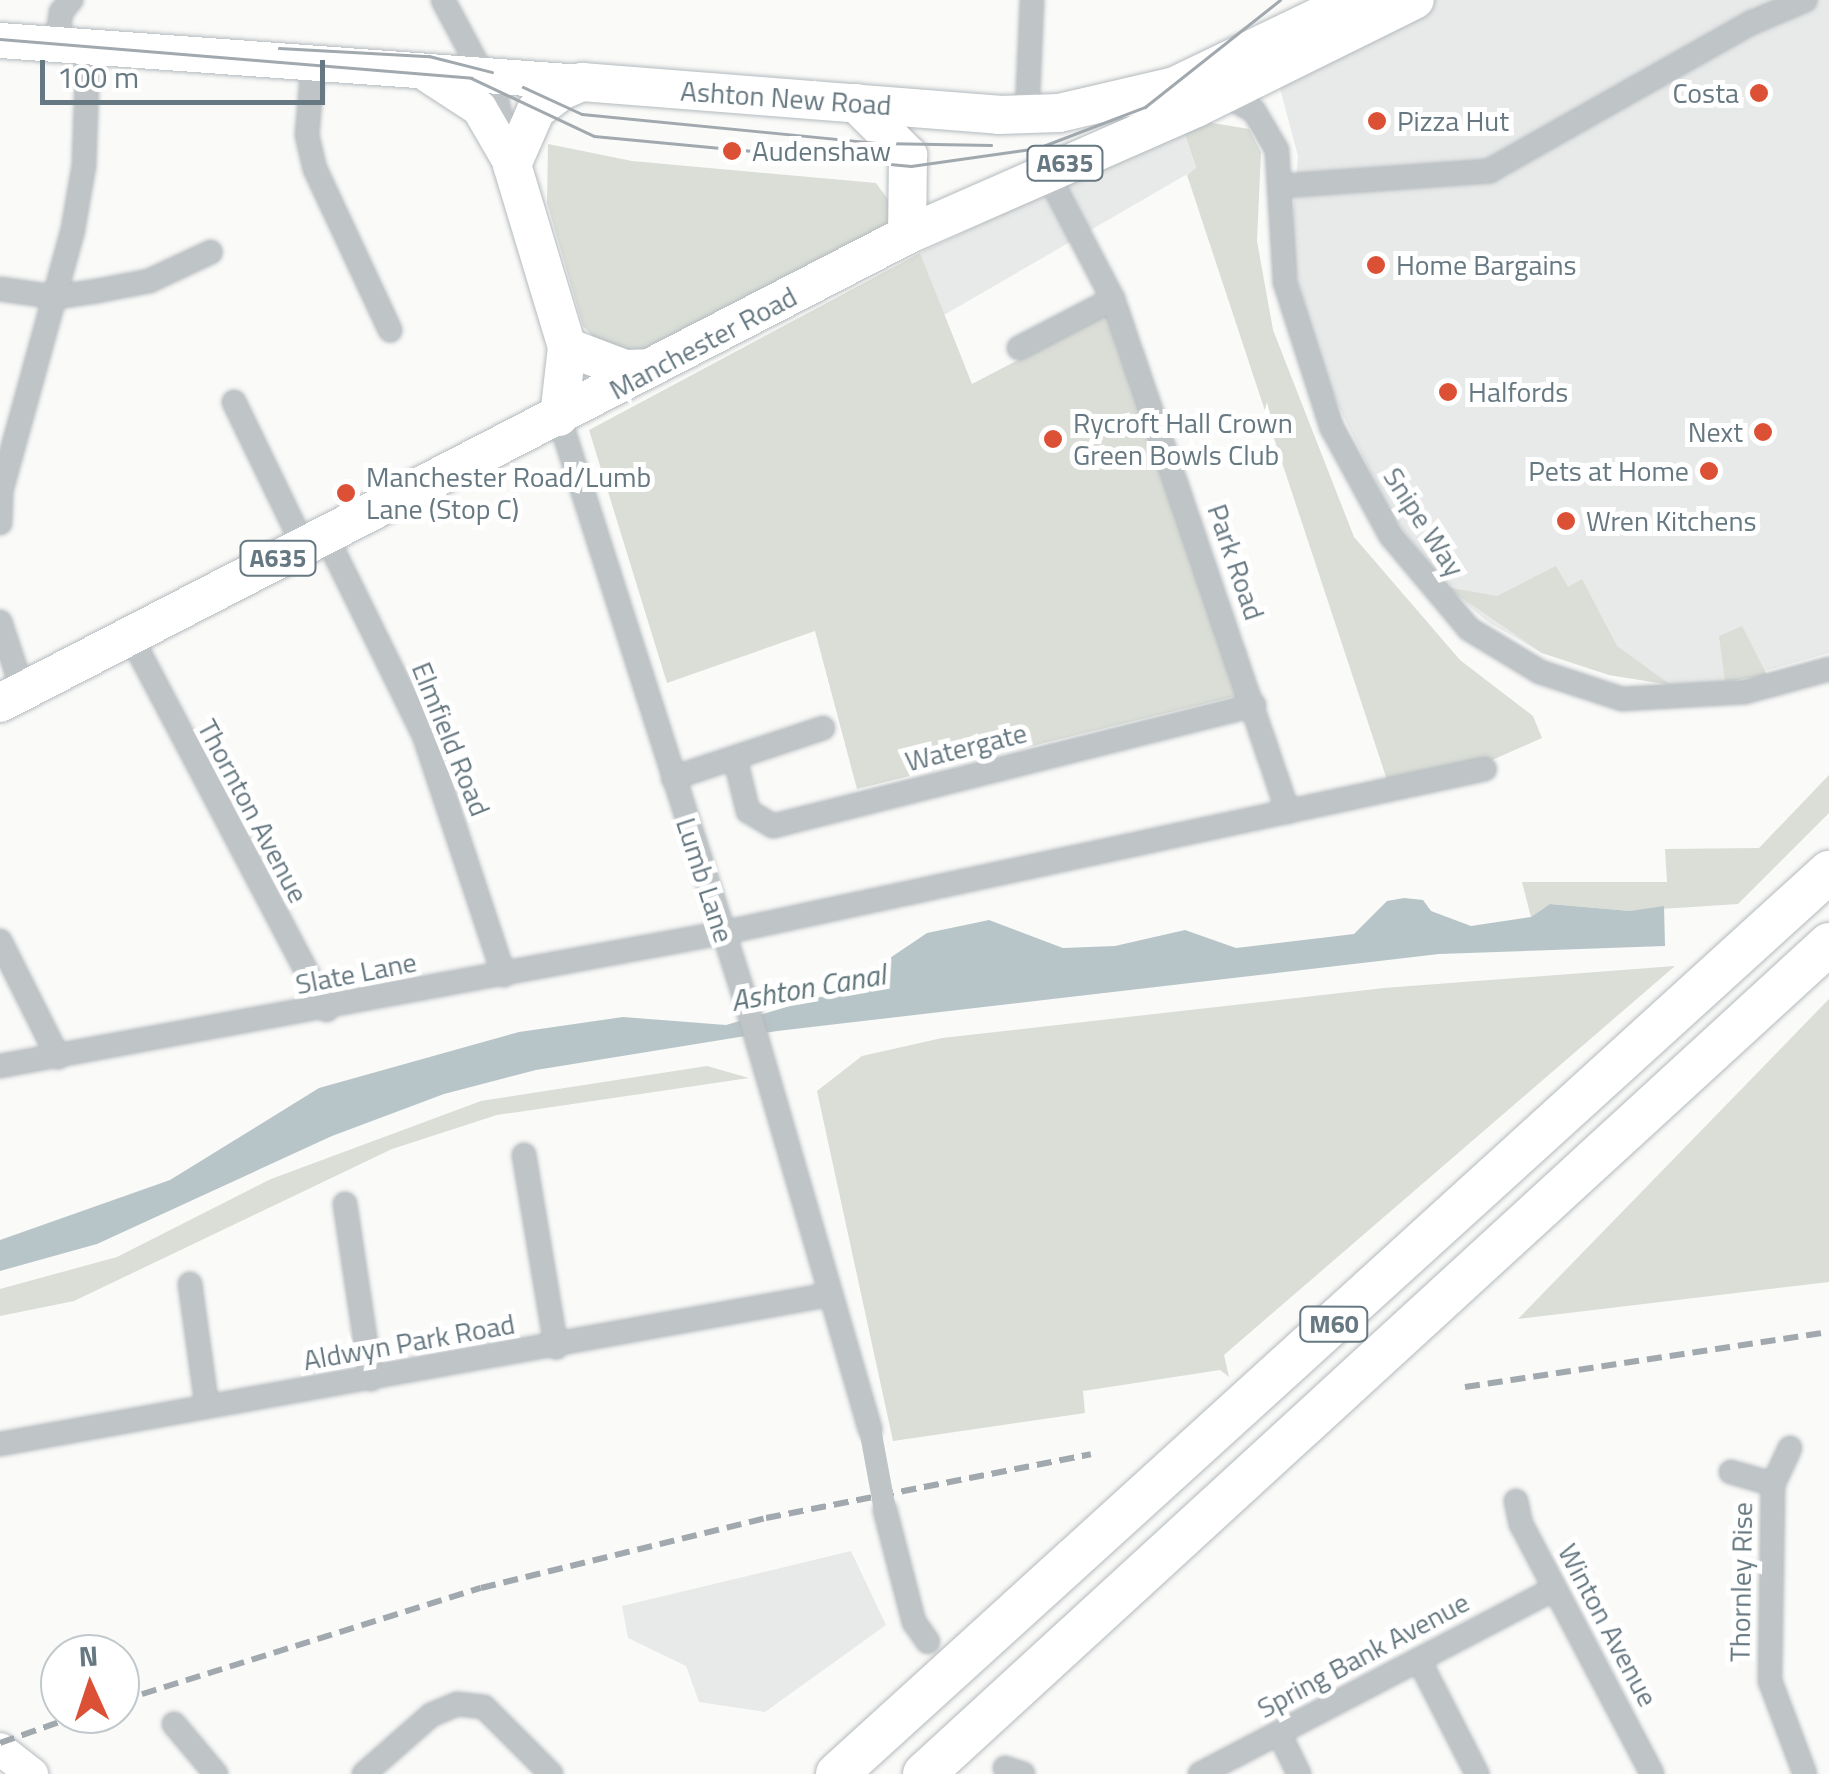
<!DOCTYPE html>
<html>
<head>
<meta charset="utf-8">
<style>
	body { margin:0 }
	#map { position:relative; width:1829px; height:1774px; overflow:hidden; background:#fafaf8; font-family:"Titillium Web",sans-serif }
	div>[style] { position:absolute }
	.built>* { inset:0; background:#e8eae9 }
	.green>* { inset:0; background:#daded7 }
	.water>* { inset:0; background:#b8c5c8 }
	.roads { filter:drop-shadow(0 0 2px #b4babe) drop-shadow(0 0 2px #b4babe) }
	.minor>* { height:22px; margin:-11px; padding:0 11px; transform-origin:11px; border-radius:11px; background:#bfc4c7 }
	.secondary>* { height:32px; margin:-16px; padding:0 16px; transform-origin:16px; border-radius:16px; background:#fff }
	.primary>* { height:35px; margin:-17.5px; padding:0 17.5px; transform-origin:17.5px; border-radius:17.5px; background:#fff }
	.trunk>* { height:38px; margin:-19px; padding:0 19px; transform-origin:19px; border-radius:19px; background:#fff }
	.motorway>* { height:42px; margin:-21px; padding:0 21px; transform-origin:21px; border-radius:21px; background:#fff }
	.tram>* { height:2.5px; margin:-1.25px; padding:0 1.25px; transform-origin:1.25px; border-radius:1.25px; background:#a1a9ae }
	.rail>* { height:6px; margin-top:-3px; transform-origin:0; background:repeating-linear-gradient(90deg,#a1a9ae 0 15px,transparent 0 23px) }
	.minor-bridge>* { height:22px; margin:-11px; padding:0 11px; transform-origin:11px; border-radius:11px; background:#bfc4c7 }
	.dots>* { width:28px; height:28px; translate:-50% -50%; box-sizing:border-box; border:5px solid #fff; border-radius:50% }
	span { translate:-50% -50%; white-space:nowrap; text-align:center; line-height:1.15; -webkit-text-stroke:10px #fff; paint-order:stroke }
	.shield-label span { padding:2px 8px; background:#fff; border:2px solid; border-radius:8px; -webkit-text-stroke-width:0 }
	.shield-label { font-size:25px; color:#667881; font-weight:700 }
	.poi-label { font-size:28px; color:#667881 }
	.right { translate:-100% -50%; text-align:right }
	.left { translate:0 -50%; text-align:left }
	.street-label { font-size:28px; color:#667881 }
	.water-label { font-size:30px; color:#60767b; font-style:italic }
	.north { position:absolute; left:40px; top:1634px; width:100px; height:100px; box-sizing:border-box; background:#fff; border:2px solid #c2c9cd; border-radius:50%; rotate:357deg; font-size:28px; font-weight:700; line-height:40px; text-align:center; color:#667881 }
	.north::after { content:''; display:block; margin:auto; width:35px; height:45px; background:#dc5036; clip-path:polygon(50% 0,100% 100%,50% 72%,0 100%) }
	.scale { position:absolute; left:40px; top:60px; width:285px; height:45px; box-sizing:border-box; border:5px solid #667881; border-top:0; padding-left:12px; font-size:30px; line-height:35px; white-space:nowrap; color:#667881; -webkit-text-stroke:8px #fff; paint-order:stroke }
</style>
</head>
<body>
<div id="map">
	<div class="built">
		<div style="clip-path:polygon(1433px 0,1829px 0,1829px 653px,1725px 682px,1674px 685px,1609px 675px,1542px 653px,1488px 622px,1446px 587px,1391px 514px,1324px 376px,1290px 253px,1298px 156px,1279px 85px)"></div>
		<div style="clip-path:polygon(1183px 128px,1196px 169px,944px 315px,920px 253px)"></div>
		<div style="clip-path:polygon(851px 1551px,886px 1625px,765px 1712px,699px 1702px,686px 1666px,628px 1638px,622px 1606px)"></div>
	</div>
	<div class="green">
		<div style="clip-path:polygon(1200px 121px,1249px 129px,1261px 152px,1257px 241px,1273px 330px,1354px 537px,1460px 660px,1533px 716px,1542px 738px,1490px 761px,1388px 783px,1187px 175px,1196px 168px,1183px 128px)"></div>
		<div style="clip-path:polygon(548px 144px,632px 161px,876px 183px,890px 202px,889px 227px,650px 353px,627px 356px,600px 344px,583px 326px,547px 203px)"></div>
		<div style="clip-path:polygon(920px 253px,972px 384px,1106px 314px,1240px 695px,857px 789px,815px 631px,667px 683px,589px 430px)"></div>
		<div style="clip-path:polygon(1556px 566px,1568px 587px,1582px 579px,1617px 646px,1671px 685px,1609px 675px,1542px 653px,1446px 587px,1497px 596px)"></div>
		<div style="clip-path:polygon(1742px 626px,1767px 675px,1725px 682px,1719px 636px)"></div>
		<div style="clip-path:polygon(1829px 775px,1829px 813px,1738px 904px,1630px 911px,1551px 904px,1531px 917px,1522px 882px,1667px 882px,1665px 849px,1759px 848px)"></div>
		<div style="clip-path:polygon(1675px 966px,1224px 1355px,1229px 1377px,1220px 1370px,1083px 1391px,1085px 1413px,893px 1441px,817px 1091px,862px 1056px,942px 1038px,1384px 988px)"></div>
		<div style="clip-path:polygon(1829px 999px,1829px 1282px,1518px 1319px)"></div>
		<div style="clip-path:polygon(707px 1066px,749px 1078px,497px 1115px,392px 1149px,74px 1301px,0 1316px,0 1289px,117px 1257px,271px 1179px,481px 1101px)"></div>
	</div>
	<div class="water">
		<div style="clip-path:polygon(1404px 898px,1423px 900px,1431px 911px,1471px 926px,1531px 917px,1550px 904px,1630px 911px,1664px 906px,1665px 946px,1439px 954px,777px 1031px,536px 1070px,444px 1094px,332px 1136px,97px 1244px,0 1271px,0 1240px,170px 1180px,319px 1088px,519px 1032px,623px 1017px,726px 1025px,841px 991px,927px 933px,989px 920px,1063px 948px,1115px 946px,1185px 930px,1236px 948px,1354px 934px,1387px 901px)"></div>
	</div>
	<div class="roads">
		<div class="minor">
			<div style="left:443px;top:0;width:115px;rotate:61.9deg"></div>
			<div style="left:497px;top:101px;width:37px;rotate:77deg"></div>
			<div style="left:56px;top:45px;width:33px;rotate:-81deg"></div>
			<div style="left:61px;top:12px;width:16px;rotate:-50deg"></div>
			<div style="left:313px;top:65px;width:70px;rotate:94.9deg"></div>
			<div style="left:307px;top:135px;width:35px;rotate:77deg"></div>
			<div style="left:315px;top:169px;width:178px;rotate:65deg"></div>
			<div style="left:1223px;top:94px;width:35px;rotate:29deg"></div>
			<div style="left:1254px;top:111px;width:45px;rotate:59.5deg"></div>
			<div style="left:1277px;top:150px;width:132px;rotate:86.5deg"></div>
			<div style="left:1285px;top:282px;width:153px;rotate:72.2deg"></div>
			<div style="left:1332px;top:428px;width:123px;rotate:61.4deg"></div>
			<div style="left:1391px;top:536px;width:121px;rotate:50deg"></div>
			<div style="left:1469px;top:629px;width:83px;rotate:31.2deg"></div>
			<div style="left:1540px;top:672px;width:86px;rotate:18.2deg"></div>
			<div style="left:1622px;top:699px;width:123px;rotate:-3.3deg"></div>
			<div style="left:1745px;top:692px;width:87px;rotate:-15.3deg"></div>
			<div style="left:1027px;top:115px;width:115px;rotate:-87.5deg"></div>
			<div style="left:1046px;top:171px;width:144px;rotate:62.4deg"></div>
			<div style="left:1113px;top:299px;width:542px;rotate:71.16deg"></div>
			<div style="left:1281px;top:186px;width:209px;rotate:-4.1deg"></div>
			<div style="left:1489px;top:171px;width:301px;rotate:-29.5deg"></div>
			<div style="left:1751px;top:23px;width:59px;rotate:-23.1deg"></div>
			<div style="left:0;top:289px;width:57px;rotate:8.1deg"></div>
			<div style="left:56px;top:297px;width:41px;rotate:-8.3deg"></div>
			<div style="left:97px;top:291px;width:53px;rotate:-10.9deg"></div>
			<div style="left:149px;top:281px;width:68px;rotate:-25.1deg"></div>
			<div style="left:1019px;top:348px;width:106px;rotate:-27.5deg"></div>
			<div style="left:234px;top:402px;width:159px;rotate:64.2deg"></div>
			<div style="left:559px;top:417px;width:614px;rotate:72.27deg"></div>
			<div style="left:746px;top:1002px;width:445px;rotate:73.8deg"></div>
			<div style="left:0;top:523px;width:32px;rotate:-88deg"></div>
			<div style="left:1px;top:491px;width:272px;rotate:-74.6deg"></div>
			<div style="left:73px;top:229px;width:65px;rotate:-80.2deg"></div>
			<div style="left:84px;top:165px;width:117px;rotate:-88deg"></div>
			<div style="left:325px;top:534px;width:224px;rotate:63.8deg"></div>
			<div style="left:424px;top:735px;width:253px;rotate:71.6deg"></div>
			<div style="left:0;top:622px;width:73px;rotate:71.6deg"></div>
			<div style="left:131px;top:637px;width:421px;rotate:62.3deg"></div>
			<div style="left:735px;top:758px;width:55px;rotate:76.2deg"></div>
			<div style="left:748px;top:811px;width:29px;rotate:31deg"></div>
			<div style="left:773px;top:826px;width:496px;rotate:-14.1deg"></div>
			<div style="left:673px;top:778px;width:158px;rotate:-18.4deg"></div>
			<div style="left:0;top:941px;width:130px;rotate:63.4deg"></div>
			<div style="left:0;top:1066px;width:734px;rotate:-10.44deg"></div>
			<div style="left:722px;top:933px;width:780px;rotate:-12.13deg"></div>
			<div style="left:524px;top:1155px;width:195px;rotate:80.5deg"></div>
			<div style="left:345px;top:1204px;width:177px;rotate:81.5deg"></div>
			<div style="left:190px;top:1284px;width:123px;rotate:82.1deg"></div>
			<div style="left:0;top:1444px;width:840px;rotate:-10.21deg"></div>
			<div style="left:1790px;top:1448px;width:40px;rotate:115deg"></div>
			<div style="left:1773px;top:1484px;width:197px;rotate:90.9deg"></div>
			<div style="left:1770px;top:1681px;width:99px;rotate:69.4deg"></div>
			<div style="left:1731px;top:1472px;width:44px;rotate:15.9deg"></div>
			<div style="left:1516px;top:1501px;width:24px;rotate:78deg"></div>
			<div style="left:1521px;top:1524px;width:282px;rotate:62.3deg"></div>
			<div style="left:885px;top:1510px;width:116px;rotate:75.5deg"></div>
			<div style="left:914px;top:1622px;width:24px;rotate:55deg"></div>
			<div style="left:1419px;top:1660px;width:128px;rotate:63deg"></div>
			<div style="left:174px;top:1724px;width:65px;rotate:50deg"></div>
			<div style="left:1279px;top:1733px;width:46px;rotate:64deg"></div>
			<div style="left:1005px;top:1768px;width:19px;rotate:18deg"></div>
			<div style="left:364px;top:1774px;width:89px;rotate:-41.4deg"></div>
			<div style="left:431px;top:1715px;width:28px;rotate:-23deg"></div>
			<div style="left:457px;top:1704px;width:27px;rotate:6deg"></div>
			<div style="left:484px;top:1707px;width:95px;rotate:45deg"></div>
			<div style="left:1200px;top:1774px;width:399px;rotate:-27.6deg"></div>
		</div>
		<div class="secondary">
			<div style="left:0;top:1749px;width:41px;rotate:38deg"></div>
		</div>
		<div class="primary">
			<div style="left:0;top:40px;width:584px;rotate:4.13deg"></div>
			<div style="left:427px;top:74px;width:62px;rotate:33.2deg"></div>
			<div style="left:479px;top:108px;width:66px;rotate:59.9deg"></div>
		</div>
		<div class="trunk">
			<div style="left:856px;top:103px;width:74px;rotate:45deg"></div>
			<div style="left:908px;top:155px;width:80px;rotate:90.7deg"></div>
			<div style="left:567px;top:347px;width:62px;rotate:20.8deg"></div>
			<div style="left:625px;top:369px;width:24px;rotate:-2deg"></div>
			<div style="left:559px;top:417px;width:70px;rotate:-83.5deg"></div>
			<div style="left:567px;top:347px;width:190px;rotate:-106.8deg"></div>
			<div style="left:512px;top:165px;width:60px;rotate:-66.4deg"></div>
			<div style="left:536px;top:110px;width:34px;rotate:-37deg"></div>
			<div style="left:563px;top:90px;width:21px;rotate:-23deg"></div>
			<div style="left:582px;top:82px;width:418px;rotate:4.5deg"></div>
			<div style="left:999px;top:115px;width:60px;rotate:-1.9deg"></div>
			<div style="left:1059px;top:113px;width:119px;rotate:-13.1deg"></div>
			<div style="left:1175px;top:86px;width:199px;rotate:-25.7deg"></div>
			<div style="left:0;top:703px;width:1021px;rotate:-27.29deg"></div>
			<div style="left:907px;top:235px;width:316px;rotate:-23.7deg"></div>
			<div style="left:1196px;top:108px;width:244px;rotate:-26.3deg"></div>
		</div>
		<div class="motorway">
			<div style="left:837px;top:1774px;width:1341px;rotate:-42.28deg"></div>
			<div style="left:924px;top:1774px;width:1228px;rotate:-42.52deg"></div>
		</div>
	</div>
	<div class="tram">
		<div style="left:0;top:39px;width:473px;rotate:4.7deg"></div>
		<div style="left:471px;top:78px;width:136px;rotate:25.2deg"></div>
		<div style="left:594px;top:136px;width:318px;rotate:5.4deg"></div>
		<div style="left:911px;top:166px;width:128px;rotate:-8.1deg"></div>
		<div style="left:1038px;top:148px;width:115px;rotate:-21deg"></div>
		<div style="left:1145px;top:107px;width:172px;rotate:-38.4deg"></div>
		<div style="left:279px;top:48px;width:150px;rotate:3.1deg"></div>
		<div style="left:429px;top:56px;width:65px;rotate:14.3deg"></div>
		<div style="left:523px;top:87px;width:65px;rotate:24.6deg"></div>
		<div style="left:582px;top:114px;width:298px;rotate:5.6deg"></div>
		<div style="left:879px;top:143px;width:112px;rotate:1deg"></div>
	</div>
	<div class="rail">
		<div style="left:1465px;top:1387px;width:368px;rotate:-8.6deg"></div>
		<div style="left:120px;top:1701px;width:378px;rotate:-17.4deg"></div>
		<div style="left:481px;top:1588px;width:293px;rotate:-13.8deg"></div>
		<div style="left:766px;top:1518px;width:331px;rotate:-11.1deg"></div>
		<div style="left:0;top:1743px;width:87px;rotate:-19.5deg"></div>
	</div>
	<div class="minor-bridge">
		<div style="left:870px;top:1429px;width:82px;rotate:79.5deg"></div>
	</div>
	<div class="dots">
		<div style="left:1759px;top:93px;background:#dc5036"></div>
		<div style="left:1377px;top:121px;background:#dc5036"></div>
		<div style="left:732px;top:151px;background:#dc5036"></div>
		<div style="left:1376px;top:265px;background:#dc5036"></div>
		<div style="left:1448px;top:392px;background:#dc5036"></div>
		<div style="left:1763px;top:432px;background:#dc5036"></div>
		<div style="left:1053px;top:439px;background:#dc5036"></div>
		<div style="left:1709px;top:471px;background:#dc5036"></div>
		<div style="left:346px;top:493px;background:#dc5036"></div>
		<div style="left:1566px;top:521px;background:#dc5036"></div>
	</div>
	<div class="shield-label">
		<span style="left:1065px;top:163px">A635</span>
		<span style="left:278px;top:558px">A635</span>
		<span style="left:1334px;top:1324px">M60</span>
	</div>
	<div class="poi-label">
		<span class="right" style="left:1739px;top:93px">Costa</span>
		<span class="left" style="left:1397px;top:121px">Pizza Hut</span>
		<span class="left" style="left:752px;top:151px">Audenshaw</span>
		<span class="left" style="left:1396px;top:265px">Home Bargains</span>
		<span class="left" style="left:1468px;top:392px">Halfords</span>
		<span class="left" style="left:1073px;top:439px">Rycroft Hall Crown<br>Green Bowls Club</span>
		<span class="right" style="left:1743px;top:432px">Next</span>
		<span class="right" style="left:1689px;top:471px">Pets at Home</span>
		<span class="left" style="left:366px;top:493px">Manchester Road/Lumb<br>Lane (Stop C)</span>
		<span class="left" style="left:1586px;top:521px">Wren Kitchens</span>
	</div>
	<div class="street-label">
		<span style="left:786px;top:98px;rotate:4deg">Ashton New Road</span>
		<span style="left:703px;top:343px;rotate:-28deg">Manchester Road</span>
		<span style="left:1424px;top:522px;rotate:57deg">Snipe Way</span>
		<span style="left:1236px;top:562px;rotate:71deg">Park Road</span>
		<span style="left:451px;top:739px;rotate:68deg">Elmfield Road</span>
		<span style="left:966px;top:747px;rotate:-14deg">Watergate</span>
		<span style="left:253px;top:811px;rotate:62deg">Thornton Avenue</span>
		<span style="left:705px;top:880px;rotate:72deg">Lumb Lane</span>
		<span style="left:356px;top:973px;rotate:-11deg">Slate Lane</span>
		<span style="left:409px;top:1342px;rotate:-10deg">Aldwyn Park Road</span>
		<span style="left:1741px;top:1582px;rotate:-89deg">Thornley Rise</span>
		<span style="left:1608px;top:1625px;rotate:62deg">Winton Avenue</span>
		<span style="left:1363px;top:1655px;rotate:-28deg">Spring Bank Avenue</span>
	</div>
	<div class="water-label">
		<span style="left:808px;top:987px;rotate:-10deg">Ashton Canal</span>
	</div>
	<div class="north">N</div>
	<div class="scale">100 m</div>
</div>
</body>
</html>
